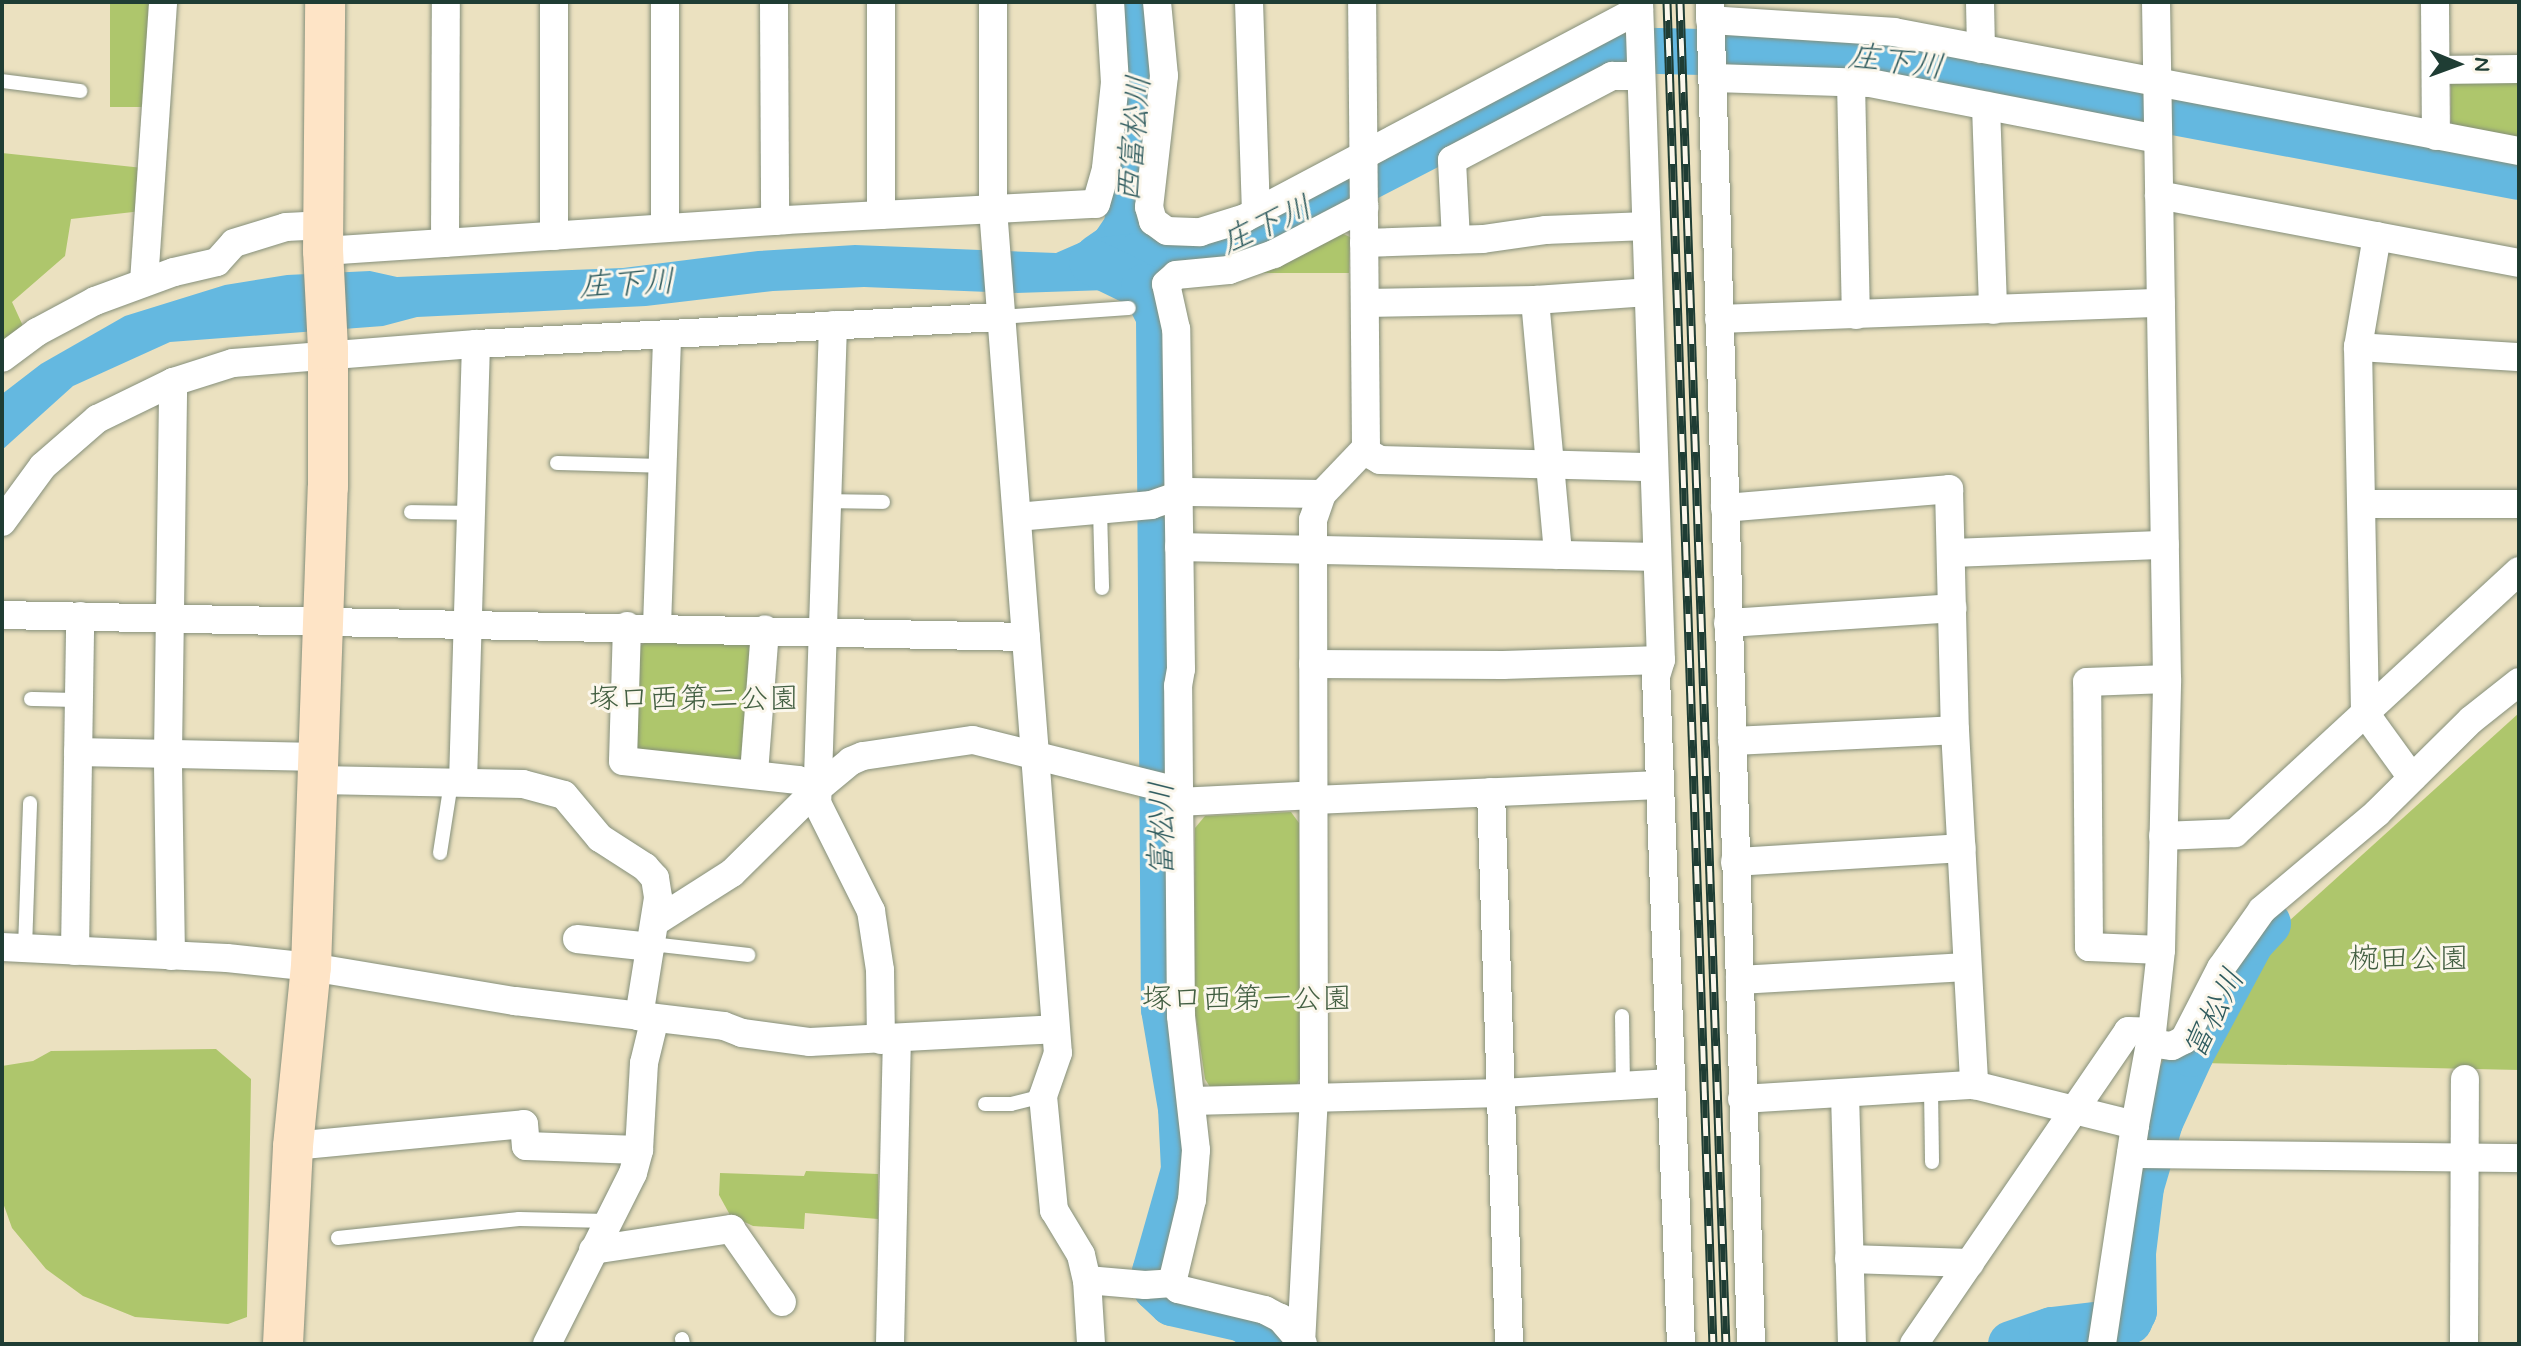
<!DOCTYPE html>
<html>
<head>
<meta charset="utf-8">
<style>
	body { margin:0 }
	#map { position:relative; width:2521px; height:1346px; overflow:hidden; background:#ebe1c0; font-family:Mynerve,"Klee One",sans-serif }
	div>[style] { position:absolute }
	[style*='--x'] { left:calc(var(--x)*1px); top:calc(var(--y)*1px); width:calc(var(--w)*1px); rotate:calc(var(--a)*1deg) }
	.green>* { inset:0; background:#aec66c; transform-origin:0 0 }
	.water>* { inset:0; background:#64b8e0 }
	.river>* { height:46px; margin:-23px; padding:0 23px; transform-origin:23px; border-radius:23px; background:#64b8e0 }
	.roads { filter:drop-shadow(0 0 2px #858f7a) drop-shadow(0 0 2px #858f7a) }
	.lane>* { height:14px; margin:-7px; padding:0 7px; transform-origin:7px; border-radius:7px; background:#fff }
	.street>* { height:28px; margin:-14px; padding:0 14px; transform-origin:14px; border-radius:14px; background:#fff }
	.secondary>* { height:40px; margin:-20px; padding:0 20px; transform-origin:20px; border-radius:20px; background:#fee4c6 }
	.rail>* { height:9px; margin-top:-4.5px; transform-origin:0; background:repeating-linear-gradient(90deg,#fbf7ec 0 18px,#1f3d34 0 36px); box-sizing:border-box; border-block:2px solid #1f3d34 }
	span { translate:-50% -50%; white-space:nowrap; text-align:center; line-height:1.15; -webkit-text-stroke:6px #fbf7ec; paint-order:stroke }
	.park-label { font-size:30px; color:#435f42 }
	.water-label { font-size:32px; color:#305c5f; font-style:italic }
	.frame { position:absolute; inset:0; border:4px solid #1f3d34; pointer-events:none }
	.north { position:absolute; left:2417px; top:24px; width:80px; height:80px; -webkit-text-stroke:6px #fbf7ec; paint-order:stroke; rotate:91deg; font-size:22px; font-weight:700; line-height:32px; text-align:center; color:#1f3d34 }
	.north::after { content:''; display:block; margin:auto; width:28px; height:36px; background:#1f3d34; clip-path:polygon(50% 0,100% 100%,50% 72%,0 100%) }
</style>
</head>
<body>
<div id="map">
	<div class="green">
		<i style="left:110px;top:2px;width:43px;height:105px"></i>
		<i style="clip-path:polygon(2519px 76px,2519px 141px,2457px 131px,2451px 122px,2451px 83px)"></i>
		<i style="clip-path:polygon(2px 153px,143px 168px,142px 211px,71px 219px,65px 256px,12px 302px,23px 326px,2px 343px)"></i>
		<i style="clip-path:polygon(1339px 232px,1350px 237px,1349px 273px,1261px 273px)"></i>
		<i style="clip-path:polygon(647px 641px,748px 643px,756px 650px,747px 756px,739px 764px,639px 751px,635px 743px,639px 647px)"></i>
		<i style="clip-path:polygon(2519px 713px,2519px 1070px,2202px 1063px,2277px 932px)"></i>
		<i style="clip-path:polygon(1291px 812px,1299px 823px,1303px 1073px,1296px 1086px,1210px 1087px,1205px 1079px,1194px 1004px,1195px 828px,1205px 816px)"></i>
		<i style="clip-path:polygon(216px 1049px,251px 1079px,247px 1317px,228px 1324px,135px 1317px,83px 1296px,46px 1269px,12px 1228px,2px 1200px,2px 1066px,33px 1061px,51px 1051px)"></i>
		<i style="clip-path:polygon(806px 1171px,878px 1174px,878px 1219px,805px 1213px,804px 1229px,753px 1226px,730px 1215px,719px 1195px,720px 1173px,804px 1176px)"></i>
	</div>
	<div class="water">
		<i style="clip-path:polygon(1113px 207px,1138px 207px,1137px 232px,1157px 245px,1159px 269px,1138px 299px,1107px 290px,1014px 293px,864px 287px,773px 291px,646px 306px,417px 317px,383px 326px,170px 342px,73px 386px,2px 450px,2px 394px,41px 364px,125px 316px,225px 285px,287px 275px,370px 271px,397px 277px,623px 268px,758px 251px,855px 245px,1056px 253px,1095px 236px)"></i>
	</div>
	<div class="river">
		<i style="--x:1098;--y:257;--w:18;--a:-34"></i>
		<i style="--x:1113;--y:247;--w:25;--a:-56"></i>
		<i style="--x:1127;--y:226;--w:166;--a:-84.5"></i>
		<i style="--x:1143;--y:61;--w:60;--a:-97.7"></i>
		<i style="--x:1096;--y:261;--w:42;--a:-6.8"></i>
		<i style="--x:1138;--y:256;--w:51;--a:0"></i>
		<i style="--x:1189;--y:256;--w:47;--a:-12.3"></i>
		<i style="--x:1235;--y:246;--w:427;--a:-27.3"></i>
		<i style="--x:1614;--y:50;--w:262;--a:1.3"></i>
		<i style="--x:1876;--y:56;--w:654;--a:10.66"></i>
		<i style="--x:1092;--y:262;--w:58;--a:25.7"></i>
		<i style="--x:1144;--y:287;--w:34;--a:63"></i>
		<i style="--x:1159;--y:317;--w:692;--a:89.59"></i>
		<i style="--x:1164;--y:1009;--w:100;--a:80.3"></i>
		<i style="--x:1181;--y:1108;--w:62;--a:87.2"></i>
		<i style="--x:1184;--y:1170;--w:106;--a:105.9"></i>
		<i style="--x:1155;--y:1272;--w:16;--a:86"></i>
		<i style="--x:1156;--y:1288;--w:22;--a:43"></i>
		<i style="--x:1172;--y:1303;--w:73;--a:12.7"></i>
		<i style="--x:1243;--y:1319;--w:44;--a:34.8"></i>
		<i style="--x:2011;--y:1344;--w:43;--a:-18.9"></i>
		<i style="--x:2052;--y:1330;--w:78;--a:-6.7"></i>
		<i style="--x:2129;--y:1321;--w:11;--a:-63"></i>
		<i style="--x:2134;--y:1311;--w:58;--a:-91"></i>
		<i style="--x:2133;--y:1253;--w:66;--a:-83.1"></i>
		<i style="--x:2141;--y:1187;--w:68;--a:-73.7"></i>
		<i style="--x:2160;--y:1122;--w:75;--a:-65.5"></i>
		<i style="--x:2191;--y:1054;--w:127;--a:-61.8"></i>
		<i style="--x:2251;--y:942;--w:25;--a:-47"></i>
	</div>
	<div class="roads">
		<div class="lane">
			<i style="--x:2;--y:81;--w:79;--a:7.3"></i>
			<i style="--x:1000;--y:317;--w:129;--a:-4"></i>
			<i style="--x:557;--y:463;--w:105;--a:1.6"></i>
			<i style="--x:828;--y:501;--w:55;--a:1"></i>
			<i style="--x:1100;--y:509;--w:79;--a:88.5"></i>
			<i style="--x:411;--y:512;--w:61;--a:0.9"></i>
			<i style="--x:31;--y:699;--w:48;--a:1.2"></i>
			<i style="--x:440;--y:853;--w:71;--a:-81.1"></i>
			<i style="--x:652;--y:944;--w:97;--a:6.5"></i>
			<i style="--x:25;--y:948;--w:145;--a:-88"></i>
			<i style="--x:1622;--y:1016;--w:69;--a:89.2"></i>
			<i style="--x:1931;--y:1088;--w:74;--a:89.2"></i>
			<i style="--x:985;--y:1104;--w:26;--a:0"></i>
			<i style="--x:1011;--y:1104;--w:33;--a:-14"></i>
			<i style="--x:338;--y:1238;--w:182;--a:-6"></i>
			<i style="--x:519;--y:1219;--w:89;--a:1.3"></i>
			<i style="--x:682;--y:1339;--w:5;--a:79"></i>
		</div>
		<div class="street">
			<i style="--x:554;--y:2;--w:234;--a:90"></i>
			<i style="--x:665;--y:2;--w:226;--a:90"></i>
			<i style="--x:774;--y:2;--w:219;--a:89.7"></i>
			<i style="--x:993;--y:2;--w:207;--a:90"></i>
			<i style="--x:993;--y:209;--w:846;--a:85.6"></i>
			<i style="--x:1058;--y:1053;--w:46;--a:109.2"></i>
			<i style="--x:1043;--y:1096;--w:115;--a:84.5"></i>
			<i style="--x:1054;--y:1210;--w:52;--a:59"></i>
			<i style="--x:1081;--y:1255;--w:26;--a:77"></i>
			<i style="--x:1087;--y:1280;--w:64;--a:86.4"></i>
			<i style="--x:1157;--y:2;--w:74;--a:84.6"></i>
			<i style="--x:1164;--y:76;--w:132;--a:96.5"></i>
			<i style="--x:1149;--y:207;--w:15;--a:74"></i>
			<i style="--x:1153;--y:221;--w:17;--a:36"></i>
			<i style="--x:1167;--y:231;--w:33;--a:2"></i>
			<i style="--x:1200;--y:232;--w:47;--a:-17.3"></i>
			<i style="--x:1245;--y:218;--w:446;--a:-27.9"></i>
			<i style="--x:1249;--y:2;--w:210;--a:88.1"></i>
			<i style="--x:1639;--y:2;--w:658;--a:88.09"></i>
			<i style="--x:1661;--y:660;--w:17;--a:107"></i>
			<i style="--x:1656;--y:676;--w:668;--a:87.86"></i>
			<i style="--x:1710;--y:2;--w:1343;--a:88.25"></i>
			<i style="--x:1980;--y:2;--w:47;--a:88.8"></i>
			<i style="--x:2435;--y:2;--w:134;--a:89.6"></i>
			<i style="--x:1710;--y:20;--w:184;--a:3.7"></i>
			<i style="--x:1894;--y:32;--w:636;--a:10.78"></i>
			<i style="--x:2436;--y:70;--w:83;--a:-0.7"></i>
			<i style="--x:1714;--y:78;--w:156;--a:1.8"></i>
			<i style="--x:1870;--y:83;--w:293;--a:11"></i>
			<i style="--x:1851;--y:82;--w:233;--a:88.8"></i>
			<i style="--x:1986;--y:106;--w:204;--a:88"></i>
			<i style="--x:2159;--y:195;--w:366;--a:10.7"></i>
			<i style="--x:881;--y:215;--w:213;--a:-90"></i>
			<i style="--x:2377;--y:236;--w:113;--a:99.7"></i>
			<i style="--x:2358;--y:347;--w:366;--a:88.9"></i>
			<i style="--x:2365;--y:713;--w:80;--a:54.1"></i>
			<i style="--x:1456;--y:240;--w:80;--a:-92.9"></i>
			<i style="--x:1452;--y:160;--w:181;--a:-27.7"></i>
			<i style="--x:1612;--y:76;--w:29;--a:0"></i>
			<i style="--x:445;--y:243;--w:241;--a:-89.8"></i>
			<i style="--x:1364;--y:243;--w:119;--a:-1.9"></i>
			<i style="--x:1483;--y:239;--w:64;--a:-8.1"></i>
			<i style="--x:1546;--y:230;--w:100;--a:-2.3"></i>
			<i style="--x:323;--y:251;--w:464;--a:-3.8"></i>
			<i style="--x:786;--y:220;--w:310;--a:-3"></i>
			<i style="--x:1096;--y:204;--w:37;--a:-74"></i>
			<i style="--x:1106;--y:168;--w:85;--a:-84"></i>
			<i style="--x:1115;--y:83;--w:81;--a:-93.5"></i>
			<i style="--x:144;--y:282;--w:281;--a:-86.1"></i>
			<i style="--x:1535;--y:300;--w:256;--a:84.8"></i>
			<i style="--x:1365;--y:303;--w:170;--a:-1"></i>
			<i style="--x:1535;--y:300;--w:113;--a:-4"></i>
			<i style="--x:1719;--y:319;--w:442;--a:-2.1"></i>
			<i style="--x:833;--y:325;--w:478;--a:91.9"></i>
			<i style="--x:817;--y:803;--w:121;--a:63.4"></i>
			<i style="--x:871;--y:911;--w:60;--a:81.3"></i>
			<i style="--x:880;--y:970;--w:70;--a:89.2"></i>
			<i style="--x:2358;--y:347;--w:161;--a:3.6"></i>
			<i style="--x:2;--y:358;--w:44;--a:-36.6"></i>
			<i style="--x:37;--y:332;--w:66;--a:-28.1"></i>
			<i style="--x:95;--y:301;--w:84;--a:-20.2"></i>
			<i style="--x:174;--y:272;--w:44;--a:-13.1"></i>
			<i style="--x:217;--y:262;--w:25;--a:-48"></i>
			<i style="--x:234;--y:243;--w:54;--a:-17.1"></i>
			<i style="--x:286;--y:227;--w:39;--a:-3"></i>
			<i style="--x:1364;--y:451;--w:18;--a:29"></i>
			<i style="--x:1380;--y:460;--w:274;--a:1.5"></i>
			<i style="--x:2362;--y:504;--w:157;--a:0"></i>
			<i style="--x:1725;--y:508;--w:225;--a:-4.8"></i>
			<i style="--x:1949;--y:489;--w:241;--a:88.6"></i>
			<i style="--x:1955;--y:730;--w:356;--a:86.9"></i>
			<i style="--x:1017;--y:517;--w:135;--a:-5.1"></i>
			<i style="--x:1151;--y:505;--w:40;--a:-18.9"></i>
			<i style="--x:1189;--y:492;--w:133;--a:0.9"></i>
			<i style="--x:2;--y:522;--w:69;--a:-53.8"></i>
			<i style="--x:43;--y:466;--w:72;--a:-41"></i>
			<i style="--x:97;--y:419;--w:85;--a:-26"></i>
			<i style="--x:173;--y:382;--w:63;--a:-17.6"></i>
			<i style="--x:233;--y:363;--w:244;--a:-4.5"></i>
			<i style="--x:476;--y:344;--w:525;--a:-2.95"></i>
			<i style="--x:1179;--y:547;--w:478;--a:1.2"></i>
			<i style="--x:1953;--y:553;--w:212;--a:-2.2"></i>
			<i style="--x:2;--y:615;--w:1024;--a:1.23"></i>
			<i style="--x:1728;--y:623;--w:225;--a:-3.8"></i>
			<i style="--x:627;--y:626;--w:135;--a:91.7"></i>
			<i style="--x:623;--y:761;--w:176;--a:6.2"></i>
			<i style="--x:798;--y:780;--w:21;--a:29"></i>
			<i style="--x:657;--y:626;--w:292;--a:-88"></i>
			<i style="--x:1313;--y:664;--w:190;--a:0.3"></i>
			<i style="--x:1503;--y:665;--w:158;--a:-1.8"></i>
			<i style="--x:1732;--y:741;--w:223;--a:-2.8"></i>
			<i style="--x:78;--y:752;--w:240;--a:1.2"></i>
			<i style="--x:754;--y:773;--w:144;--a:-85.6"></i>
			<i style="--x:318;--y:780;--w:205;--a:1.1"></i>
			<i style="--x:523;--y:784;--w:42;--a:15"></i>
			<i style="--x:564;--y:795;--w:56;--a:50.1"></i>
			<i style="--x:600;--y:838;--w:54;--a:32.8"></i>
			<i style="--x:645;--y:867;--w:15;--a:48"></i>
			<i style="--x:655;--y:878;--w:20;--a:81"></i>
			<i style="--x:658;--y:898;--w:120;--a:99.1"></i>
			<i style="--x:463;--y:782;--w:438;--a:-88.3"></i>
			<i style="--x:1491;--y:792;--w:552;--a:88.13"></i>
			<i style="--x:1314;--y:800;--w:346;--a:-2.5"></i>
			<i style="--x:1178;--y:802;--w:136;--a:-2.9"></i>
			<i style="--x:2163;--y:836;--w:72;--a:-2.4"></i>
			<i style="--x:2235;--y:833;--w:386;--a:-42.7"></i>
			<i style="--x:1735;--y:862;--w:227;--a:-3.5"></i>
			<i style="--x:655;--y:922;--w:91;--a:-32.5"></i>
			<i style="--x:732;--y:873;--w:118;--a:-44.7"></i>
			<i style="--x:816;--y:790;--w:45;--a:-39.6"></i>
			<i style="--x:851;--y:761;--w:13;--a:-23"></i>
			<i style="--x:863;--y:756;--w:111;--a:-8.3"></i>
			<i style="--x:973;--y:740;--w:211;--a:14"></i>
			<i style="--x:577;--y:939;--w:74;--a:6.2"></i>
			<i style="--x:2;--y:947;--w:225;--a:2.8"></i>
			<i style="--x:227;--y:958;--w:84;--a:6.1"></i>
			<i style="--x:311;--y:967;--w:207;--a:9.5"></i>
			<i style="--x:515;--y:1001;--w:210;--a:6.8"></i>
			<i style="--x:724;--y:1026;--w:19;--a:21"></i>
			<i style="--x:742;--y:1033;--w:69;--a:7.5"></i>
			<i style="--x:810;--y:1042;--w:245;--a:-3"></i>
			<i style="--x:2161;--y:950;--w:72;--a:-177.6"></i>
			<i style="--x:2089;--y:947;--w:265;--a:-90.4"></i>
			<i style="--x:2087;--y:682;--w:80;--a:-2.1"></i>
			<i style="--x:75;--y:951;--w:335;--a:-89.1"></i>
			<i style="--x:171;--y:956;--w:202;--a:-90.9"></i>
			<i style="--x:168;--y:754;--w:372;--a:-89.2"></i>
			<i style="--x:1740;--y:980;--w:226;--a:-3.3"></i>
			<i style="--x:2150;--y:1043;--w:22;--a:8"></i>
			<i style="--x:2172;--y:1046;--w:13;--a:-27"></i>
			<i style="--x:2184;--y:1040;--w:81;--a:-62.8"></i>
			<i style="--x:2221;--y:968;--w:71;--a:-54.7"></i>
			<i style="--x:2262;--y:910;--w:150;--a:-40.1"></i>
			<i style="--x:2377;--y:813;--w:132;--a:-44.7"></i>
			<i style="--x:2471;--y:720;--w:61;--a:-38.4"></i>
			<i style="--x:1845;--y:1094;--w:250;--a:88.4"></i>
			<i style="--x:1742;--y:1099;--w:232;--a:-3.5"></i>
			<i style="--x:1974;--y:1085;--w:166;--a:14"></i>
			<i style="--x:1192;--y:1101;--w:310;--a:-1.5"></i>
			<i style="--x:1502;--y:1093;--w:169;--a:-3.4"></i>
			<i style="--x:293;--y:1146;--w:232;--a:-5.4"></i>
			<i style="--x:524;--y:1124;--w:22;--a:85"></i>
			<i style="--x:526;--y:1146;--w:113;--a:2"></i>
			<i style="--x:2131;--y:1154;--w:388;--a:0.6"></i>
			<i style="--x:593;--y:1250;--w:140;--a:-8.7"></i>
			<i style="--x:731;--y:1229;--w:89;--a:55.1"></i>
			<i style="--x:1849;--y:1259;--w:121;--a:1.9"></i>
			<i style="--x:1087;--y:1280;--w:58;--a:4.9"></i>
			<i style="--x:1145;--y:1285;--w:27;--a:-4"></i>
			<i style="--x:547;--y:1344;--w:191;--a:-63.3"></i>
			<i style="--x:633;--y:1173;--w:24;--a:-75"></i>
			<i style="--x:639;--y:1150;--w:87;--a:-86.7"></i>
			<i style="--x:644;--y:1063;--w:46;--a:-76.3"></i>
			<i style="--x:890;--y:1344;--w:305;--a:-88.7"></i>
			<i style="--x:1301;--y:1344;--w:248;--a:-87"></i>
			<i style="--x:1314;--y:1096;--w:576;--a:-90.1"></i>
			<i style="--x:1313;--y:520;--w:28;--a:-71"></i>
			<i style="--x:1322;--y:494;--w:64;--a:-46.3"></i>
			<i style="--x:1366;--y:448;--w:446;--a:-90.5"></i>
			<i style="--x:1303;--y:1344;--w:35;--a:-131"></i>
			<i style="--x:1280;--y:1318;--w:17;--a:-152"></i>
			<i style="--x:1265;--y:1310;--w:89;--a:-166.4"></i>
			<i style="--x:1178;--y:1289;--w:8;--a:-135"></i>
			<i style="--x:1172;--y:1283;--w:85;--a:-76.5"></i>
			<i style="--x:1192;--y:1200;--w:50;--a:-85.4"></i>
			<i style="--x:1196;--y:1150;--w:135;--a:-96.4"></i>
			<i style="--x:1181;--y:1016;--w:330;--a:-90.5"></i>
			<i style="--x:1178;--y:686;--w:17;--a:-80"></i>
			<i style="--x:1181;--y:669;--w:340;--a:-90.8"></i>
			<i style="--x:1176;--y:329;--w:46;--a:-102.5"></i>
			<i style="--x:1166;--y:284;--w:13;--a:-42"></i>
			<i style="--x:1176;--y:275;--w:53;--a:-5.4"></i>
			<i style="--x:1229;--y:270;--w:48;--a:-19.6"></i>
			<i style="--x:1274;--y:254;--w:102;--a:-27.6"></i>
			<i style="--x:1914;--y:1344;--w:379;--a:-55.6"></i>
			<i style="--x:2128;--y:1031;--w:24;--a:2"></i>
			<i style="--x:2102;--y:1344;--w:221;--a:-81.4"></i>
			<i style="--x:2135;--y:1125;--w:95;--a:-79.6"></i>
			<i style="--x:2152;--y:1032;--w:82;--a:-83.7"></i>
			<i style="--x:2161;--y:950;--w:271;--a:-88.7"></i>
			<i style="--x:2167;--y:679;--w:677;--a:-90.93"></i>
			<i style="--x:2464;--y:1344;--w:265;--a:-89.8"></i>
		</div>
		<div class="secondary">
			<i style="--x:283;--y:1344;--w:198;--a:-87.1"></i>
			<i style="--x:293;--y:1146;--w:180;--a:-84.3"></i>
			<i style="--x:311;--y:967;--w:480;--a:-88"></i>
			<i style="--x:328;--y:487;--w:138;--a:-90"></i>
			<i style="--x:328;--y:349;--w:98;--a:-92.9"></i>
			<i style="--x:323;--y:251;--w:249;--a:-89.5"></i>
		</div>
	</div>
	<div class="rail">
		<i style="--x:1667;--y:2;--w:1343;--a:88.04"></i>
		<i style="--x:1680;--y:2;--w:1343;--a:88.04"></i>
	</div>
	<div class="park-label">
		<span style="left:694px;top:700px">塚口西第二公園</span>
		<span style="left:2409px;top:960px">椀田公園</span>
		<span style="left:1247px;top:1000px">塚口西第一公園</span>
	</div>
	<div class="water-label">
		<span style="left:1896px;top:63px;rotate:7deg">庄下川</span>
		<span style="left:1135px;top:139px;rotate:-85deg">西富松川</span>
		<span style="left:1267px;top:226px;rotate:-24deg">庄下川</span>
		<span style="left:627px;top:285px;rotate:-3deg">庄下川</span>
		<span style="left:1163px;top:829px;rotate:-90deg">富松川</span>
		<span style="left:2215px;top:1014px;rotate:-63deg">富松川</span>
	</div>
	<div class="frame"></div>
	<div class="north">N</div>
</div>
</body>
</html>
